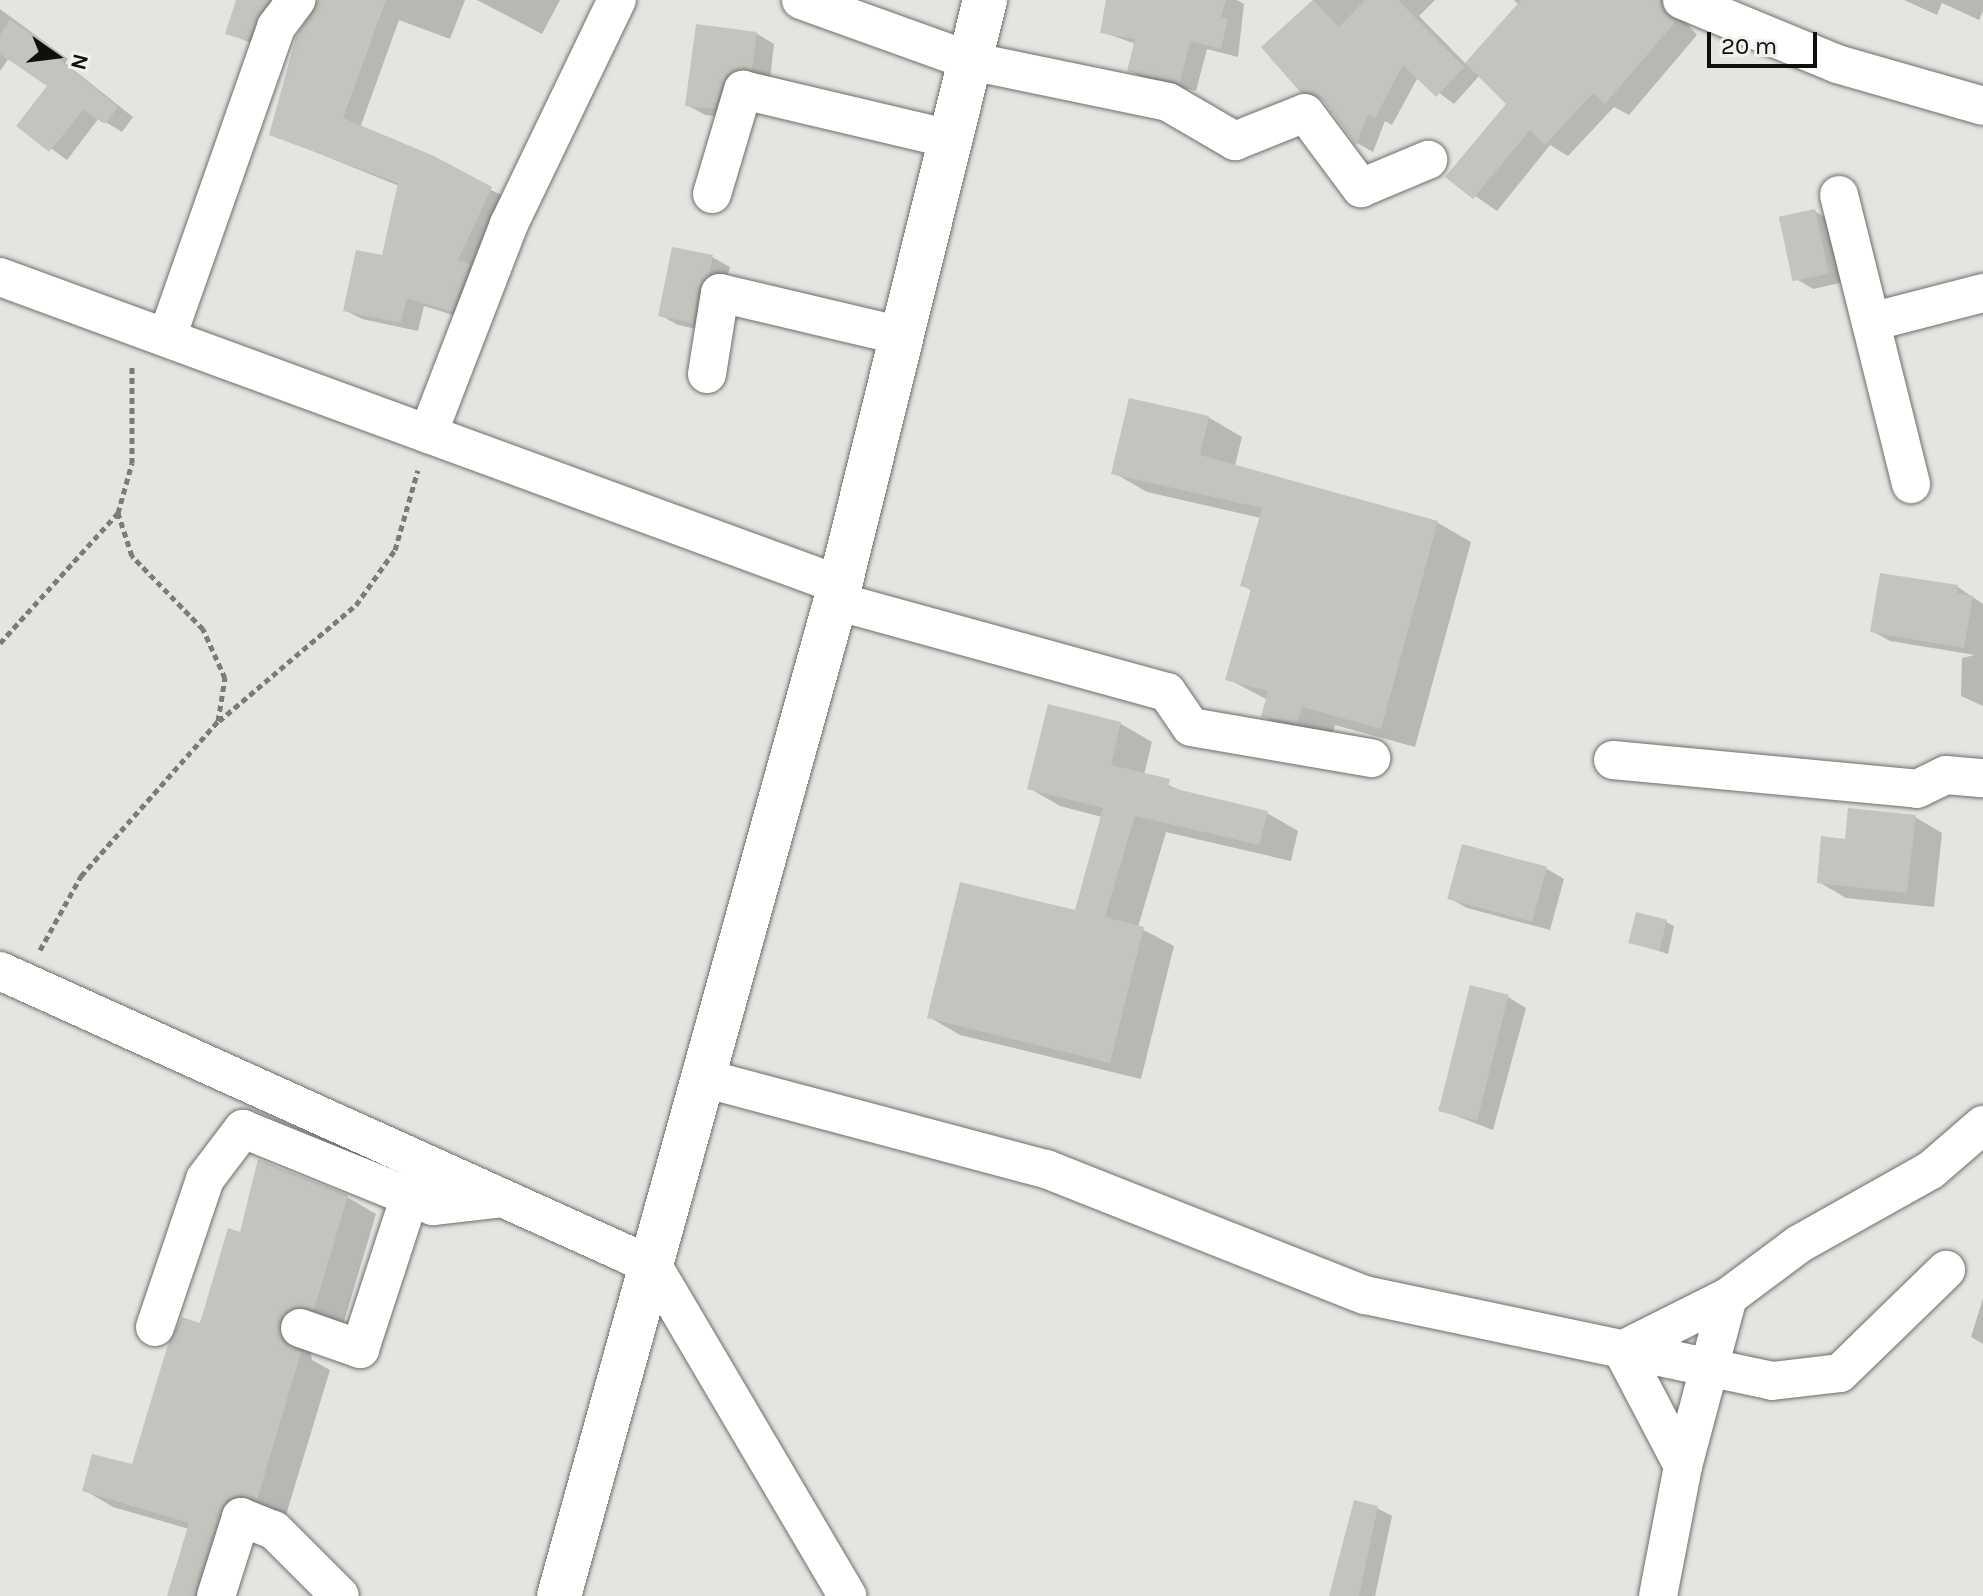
<!DOCTYPE html>
<html>
<head>
<meta charset="utf-8">
<style>
	body { margin:0 }
	#map { position:relative; width:1983px; height:1596px; overflow:hidden; background:#e3e6e0; font-family:Karla,sans-serif }
	div>[style] { position:absolute }
	[style*='--x'] { left:calc(var(--x)*1px); top:calc(var(--y)*1px); width:calc(var(--w)*1px); rotate:calc(var(--a)*1deg) }
	.shadow>* { inset:0; background:#0003 }
	.building>* { inset:0; background:#c2c4be; transform-origin:0 0 }
	.path>* { height:5px; margin-top:-2.5px; transform-origin:0; background:repeating-linear-gradient(90deg,#7a7c78 0 6px,transparent 0 10px) }
	.roads { filter:drop-shadow(0 0 2px #6d6f6a) drop-shadow(0 0 2px #6d6f6a) }
	.minor>* { height:38px; margin:-19px; padding:0 19px; transform-origin:19px; border-radius:19px; background:#fff }
	.major>* { height:44px; margin:-22px; padding:0 22px; transform-origin:22px; border-radius:22px; background:#fff }
	span { translate:-50% -50%; white-space:nowrap; text-align:center; line-height:1.15; -webkit-text-stroke:7px #f0f3ed; paint-order:stroke }
	.north { position:absolute; left:16px; top:16px; width:80px; height:80px; -webkit-text-stroke:6px #f0f3ed; paint-order:stroke; rotate:104deg; font-size:22px; font-weight:700; line-height:32px; text-align:center; color:#0f100e }
	.north::after { content:''; display:block; margin:auto; width:28px; height:36px; background:#0f100e; clip-path:polygon(50% 0,100% 100%,50% 72%,0 100%) }
	.scale { position:absolute; left:1707px; top:32px; width:110px; height:36px; box-sizing:border-box; border:4px solid #0f100e; border-top:0; padding-left:10px; font-size:24px; line-height:28px; white-space:nowrap; color:#0f100e; -webkit-text-stroke:6px #f0f3ed; paint-order:stroke }
</style>
</head>
<body>
<div id="map">
	<div class="shadow">
		<i style="clip-path:polygon(238px 0,296px 0,266px 49px,227px 33px)"></i>
		<i style="clip-path:polygon(319px 0,465px 0,450px 39px,399px 20px,360px 128px,508px 198px,469px 320px,424px 306px,418px 331px,362px 319px,345px 310px,384px 258px,399px 186px,271px 134px)"></i>
		<i style="clip-path:polygon(477px 0,560px 0,542px 34px)"></i>
		<i style="clip-path:polygon(1109px 0,1237px 0,1244px 4px,1238px 57px,1207px 49px,1196px 91px,1146px 80px,1129px 70px,1136px 44px,1102px 32px)"></i>
		<i style="clip-path:polygon(1313px 0,1435px 0,1419px 16px,1466px 64px,1519px 5px,1514px 0,1689px 0,1682px 18px,1697px 35px,1629px 115px,1614px 107px,1568px 156px,1550px 145px,1497px 211px,1448px 177px,1508px 103px,1480px 75px,1454px 104px,1418px 77px,1392px 125px,1385px 121px,1373px 152px,1357px 143px,1328px 103px,1302px 90px,1263px 47px)"></i>
		<i style="clip-path:polygon(1904px 0,1983px 0,1983px 11px,1979px 20px,1942px 3px,1937px 15px)"></i>
		<i style="clip-path:polygon(0 9px,68px 59px,65px 63px,133px 117px,122px 132px,99px 118px,67px 160px,19px 125px,50px 85px,9px 58px,0 71px)"></i>
		<i style="clip-path:polygon(756px 33px,774px 44px,770px 79px,732px 118px,705px 115px,687px 105px)"></i>
		<i style="clip-path:polygon(1814px 211px,1830px 220px,1844px 282px,1813px 289px,1798px 280px)"></i>
		<i style="clip-path:polygon(712px 257px,730px 267px,711px 332px,678px 325px,660px 315px)"></i>
		<i style="clip-path:polygon(1208px 417px,1242px 437px,1235px 466px,1438px 523px,1471px 542px,1415px 747px,1335px 725px,1331px 741px,1297px 735px,1263px 716px,1268px 700px,1228px 679px,1252px 591px,1242px 585px,1261px 518px,1147px 492px,1114px 473px)"></i>
		<i style="clip-path:polygon(1881px 575px,1958px 587px,1983px 604px,1983px 706px,1961px 696px,1962px 658px,1975px 655px,1890px 641px,1872px 631px)"></i>
		<i style="clip-path:polygon(1050px 706px,1121px 724px,1152px 742px,1144px 775px,1194px 796px,1267px 813px,1298px 831px,1291px 861px,1166px 832px,1138px 927px,1174px 946px,1141px 1079px,960px 1035px,929px 1017px,1076px 912px,1102px 817px,1060px 806px,1029px 788px)"></i>
		<i style="clip-path:polygon(1915px 817px,1942px 833px,1934px 907px,1846px 898px,1819px 882px,1846px 841px)"></i>
		<i style="clip-path:polygon(1463px 846px,1547px 869px,1564px 879px,1550px 930px,1467px 908px,1449px 898px)"></i>
		<i style="clip-path:polygon(1666px 922px,1674px 926px,1668px 954px,1631px 942px)"></i>
		<i style="clip-path:polygon(1508px 997px,1526px 1008px,1493px 1130px,1438px 1109px)"></i>
		<i style="clip-path:polygon(347px 1197px,376px 1214px,343px 1325px,308px 1338px,312px 1360px,330px 1370px,286px 1515px,267px 1511px,249px 1526px,230px 1596px,169px 1596px,189px 1529px,113px 1507px,84px 1490px,133px 1467px,241px 1234px)"></i>
		<i style="clip-path:polygon(1983px 1298px,1983px 1344px,1971px 1337px)"></i>
		<i style="clip-path:polygon(1377px 1508px,1392px 1516px,1375px 1596px,1331px 1596px)"></i>
	</div>
	<div class="building">
		<i style="clip-path:polygon(236px 0,269px 0,248px 41px,225px 34px)"></i>
		<i style="clip-path:polygon(318px 0,386px 0,343px 118px,434px 156px,492px 187px,458px 260px,470px 264px,452px 312px,407px 298px,401px 323px,343px 311px,356px 250px,382px 255px,398px 183px,269px 135px,296px 37px)"></i>
		<i style="clip-path:polygon(1106px 0,1226px 0,1221px 17px,1228px 19px,1221px 49px,1190px 41px,1180px 83px,1127px 71px,1135px 39px,1100px 33px)"></i>
		<i style="clip-path:polygon(1313px 0,1339px 27px,1365px 0,1398px 0,1464px 67px,1436px 97px,1403px 65px,1375px 118px,1368px 114px,1356px 145px,1322px 99px,1300px 92px,1261px 47px)"></i>
		<i style="clip-path:polygon(1521px 0,1660px 0,1664px 13px,1676px 21px,1605px 104px,1593px 93px,1545px 145px,1530px 130px,1473px 199px,1445px 177px,1506px 104px,1465px 63px)"></i>
		<i style="clip-path:polygon(10px 20px,53px 48px,50px 52px,118px 107px,105px 124px,83px 110px,49px 152px,16px 126px,47px 86px,0 54px,0 35px)"></i>
		<i style="clip-path:polygon(696px 24px,757px 32px,752px 70px,727px 75px,714px 109px,685px 106px)"></i>
		<i style="left:1815px;top:209px;width:66px;height:37px;rotate:78deg"></i>
		<i style="clip-path:polygon(672px 247px,713px 255px,709px 275px,698px 290px,693px 323px,658px 316px)"></i>
		<i style="clip-path:polygon(1129px 398px,1209px 416px,1200px 455px,1438px 521px,1381px 729px,1302px 707px,1297px 723px,1261px 717px,1268px 691px,1225px 680px,1251px 589px,1240px 586px,1262px 508px,1111px 474px)"></i>
		<i style="clip-path:polygon(1880px 573px,1958px 585px,1957px 593px,1973px 596px,1964px 648px,1870px 632px)"></i>
		<i style="clip-path:polygon(1048px 704px,1121px 722px,1111px 765px,1170px 779px,1168px 787px,1268px 811px,1259px 845px,1135px 816px,1105px 917px,1144px 927px,1110px 1063px,927px 1018px,960px 882px,1075px 910px,1103px 808px,1027px 789px)"></i>
		<i style="clip-path:polygon(1848px 808px,1916px 815px,1907px 893px,1817px 883px,1821px 836px,1845px 839px)"></i>
		<i style="left:1462px;top:844px;width:88px;height:57px;rotate:15deg"></i>
		<i style="left:1636px;top:912px;width:32px;height:32px;rotate:14deg"></i>
		<i style="left:1470px;top:985px;width:40px;height:130px;rotate:14deg"></i>
		<i style="clip-path:polygon(258px 1159px,348px 1195px,314px 1310px,295px 1307px,279px 1322px,283px 1342px,301px 1352px,257px 1500px,238px 1495px,226px 1501px,195px 1596px,167px 1596px,189px 1523px,82px 1491px,92px 1454px,132px 1464px,168px 1344px,182px 1317px,200px 1323px,228px 1228px,240px 1232px)"></i>
		<i style="clip-path:polygon(1354px 1500px,1378px 1506px,1359px 1596px,1329px 1596px)"></i>
	</div>
	<div class="path">
		<i style="--x:0;--y:643;--w:176;--a:-47.8"></i>
		<i style="--x:219;--y:721;--w:180;--a:-40.3"></i>
		<i style="--x:356;--y:605;--w:67;--a:-54.7"></i>
		<i style="--x:395;--y:550;--w:83;--a:-74"></i>
		<i style="--x:40;--y:950;--w:85;--a:-61"></i>
		<i style="--x:81;--y:876;--w:207;--a:-48.5"></i>
		<i style="--x:218;--y:721;--w:44;--a:-80.8"></i>
		<i style="--x:225;--y:678;--w:54;--a:-114.2"></i>
		<i style="--x:203;--y:629;--w:102;--a:-134.2"></i>
		<i style="--x:132;--y:556;--w:45;--a:-108"></i>
		<i style="--x:118;--y:513;--w:52;--a:-74.4"></i>
		<i style="--x:132;--y:463;--w:98;--a:-90"></i>
	</div>
	<div class="roads">
		<div class="minor">
			<i style="--x:801;--y:0;--w:180;--a:19.8"></i>
			<i style="--x:970;--y:61;--w:202;--a:11.7"></i>
			<i style="--x:1168;--y:102;--w:78;--a:30.2"></i>
			<i style="--x:1235;--y:141;--w:75;--a:-21.8"></i>
			<i style="--x:1305;--y:113;--w:94;--a:53.3"></i>
			<i style="--x:1361;--y:188;--w:73;--a:-22.7"></i>
			<i style="--x:1682;--y:0;--w:168;--a:22.4"></i>
			<i style="--x:1837;--y:64;--w:152;--a:16"></i>
			<i style="--x:712;--y:194;--w:109;--a:-73.4"></i>
			<i style="--x:743;--y:90;--w:213;--a:13.3"></i>
			<i style="--x:1839;--y:195;--w:298;--a:76"></i>
			<i style="--x:0;--y:277;--w:895;--a:20.14"></i>
			<i style="--x:1871;--y:322;--w:116;--a:-14.5"></i>
			<i style="--x:167;--y:337;--w:329;--a:-70.6"></i>
			<i style="--x:276;--y:27;--w:34;--a:-53"></i>
			<i style="--x:707;--y:374;--w:82;--a:-80.9"></i>
			<i style="--x:720;--y:293;--w:187;--a:13.3"></i>
			<i style="--x:428;--y:434;--w:225;--a:-68.9"></i>
			<i style="--x:509;--y:224;--w:249;--a:-64.3"></i>
			<i style="--x:836;--y:601;--w:343;--a:15.4"></i>
			<i style="--x:1167;--y:692;--w:42;--a:55.6"></i>
			<i style="--x:1191;--y:727;--w:183;--a:9.8"></i>
			<i style="--x:1613;--y:760;--w:305;--a:5.4"></i>
			<i style="--x:1917;--y:789;--w:32;--a:-26"></i>
			<i style="--x:1946;--y:775;--w:37;--a:5"></i>
			<i style="--x:0;--y:971;--w:717;--a:24.31"></i>
			<i style="--x:653;--y:1266;--w:383;--a:59.5"></i>
			<i style="--x:707;--y:1079;--w:351;--a:14.9"></i>
			<i style="--x:1046;--y:1169;--w:343;--a:21.6"></i>
			<i style="--x:1365;--y:1295;--w:416;--a:11.9"></i>
			<i style="--x:1772;--y:1381;--w:68;--a:-6.7"></i>
			<i style="--x:1840;--y:1373;--w:148;--a:-44.2"></i>
			<i style="--x:155;--y:1327;--w:156;--a:-71.3"></i>
			<i style="--x:205;--y:1179;--w:63;--a:-52.8"></i>
			<i style="--x:243;--y:1129;--w:205;--a:22.1"></i>
			<i style="--x:433;--y:1206;--w:70;--a:-6.5"></i>
			<i style="--x:300;--y:1328;--w:64;--a:19.3"></i>
			<i style="--x:360;--y:1349;--w:161;--a:-71.9"></i>
			<i style="--x:1683;--y:1466;--w:131;--a:-117.7"></i>
			<i style="--x:1622;--y:1350;--w:119;--a:-26.6"></i>
			<i style="--x:216;--y:1596;--w:83;--a:-72.4"></i>
			<i style="--x:241;--y:1517;--w:35;--a:22"></i>
			<i style="--x:274;--y:1530;--w:93;--a:45"></i>
			<i style="--x:1658;--y:1596;--w:132;--a:-79.1"></i>
			<i style="--x:1683;--y:1466;--w:175;--a:-75.1"></i>
			<i style="--x:1728;--y:1297;--w:89;--a:-36.7"></i>
			<i style="--x:1799;--y:1244;--w:151;--a:-29.3"></i>
			<i style="--x:1931;--y:1170;--w:69;--a:-40.9"></i>
		</div>
		<div class="major">
			<i style="--x:559;--y:1596;--w:1049;--a:-74.47"></i>
			<i style="--x:840;--y:585;--w:603;--a:-76.08"></i>
		</div>
	</div>
	<div class="north">N</div>
	<div class="scale">20 m</div>
</div>
</body>
</html>
